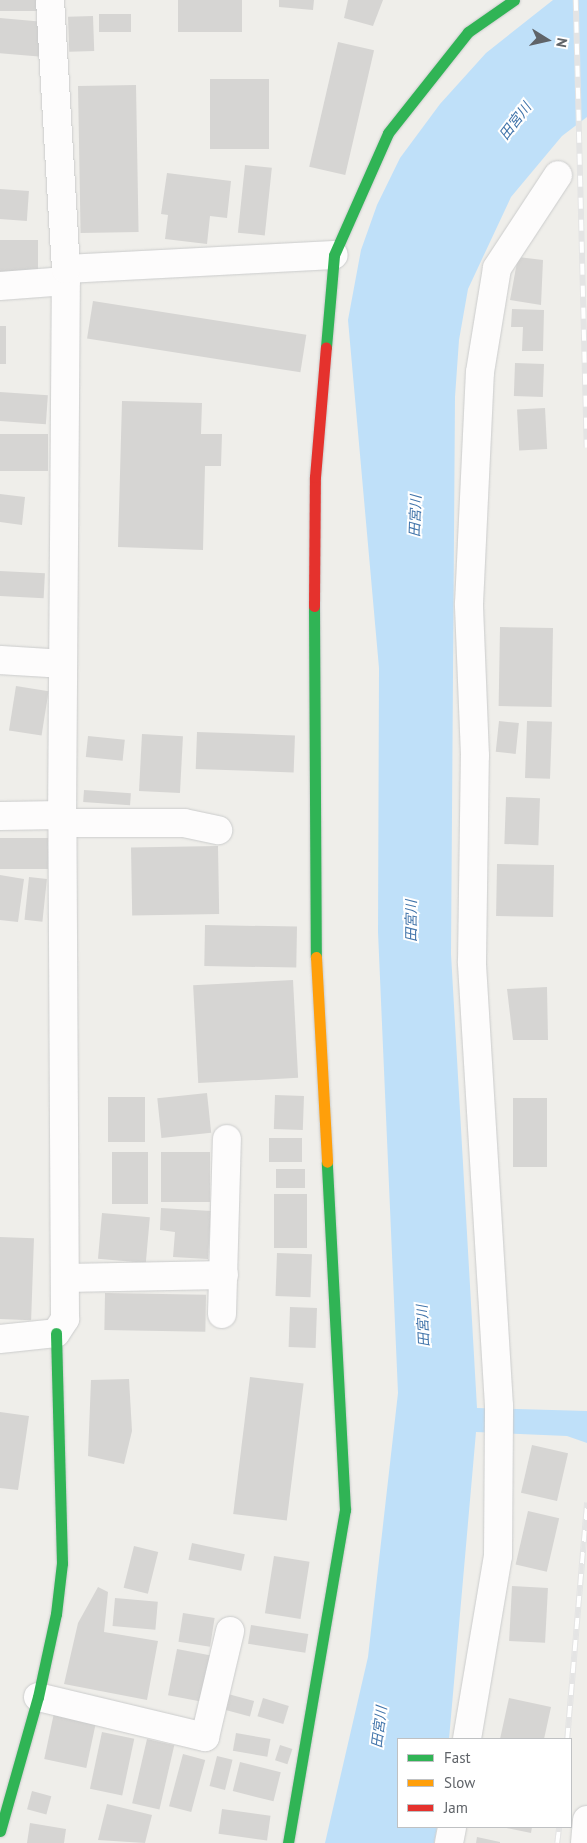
<!DOCTYPE html>
<html>
<head>
<meta charset="utf-8">
<style>
	body { margin:0 }
	#map { position:relative; width:587px; height:1843px; overflow:hidden; background:#efeeea; font-family:"PT Sans","Noto Sans JP",sans-serif }
	div>[style] { position:absolute }
	[style*='--x'] { left:calc(var(--x)*1px); top:calc(var(--y)*1px); width:calc(var(--w)*1px); rotate:calc(var(--a)*1deg) }
	.water>* { inset:0; background:#bfe0f9 }
	.building>* { inset:0; background:#d6d5d3; transform-origin:0 0 }
	.roads { filter:drop-shadow(0 0 1px #cbcccc) drop-shadow(0 0 1px #cbcccc) }
	.street>* { height:28px; margin:-14px; padding:0 14px; transform-origin:14px; border-radius:14px; background:#fdfcfc }
	.fast>* { height:11px; margin:-5.5px; padding:0 5.5px; transform-origin:5.5px; border-radius:5.5px; background:#30b455 }
	.slow>* { height:11px; margin:-5.5px; padding:0 5.5px; transform-origin:5.5px; border-radius:5.5px; background:#ff9f0a }
	.jam>* { height:11px; margin:-5.5px; padding:0 5.5px; transform-origin:5.5px; border-radius:5.5px; background:#e5322d }
	.rail>* { height:5.5px; margin-top:-2.75px; transform-origin:0; background:repeating-linear-gradient(90deg,#fff 0 11px,#e4e4e4 0 22px); box-sizing:border-box; border-block:1px solid #e4e4e4 }
	span { translate:-50% -50%; white-space:nowrap; text-align:center; line-height:1.15; -webkit-text-stroke:4px #fff; paint-order:stroke }
	.water-label { font-size:14px; color:#4174aa; font-style:italic }
	.legend { position:absolute; left:397px; top:1738px; width:175px; height:90px; box-sizing:border-box; background:#fff; border:1px solid #bfc1c3; margin:0; padding:6px 9px; list-style:none; font-size:15px; color:#5f6368 }
	.legend li { display:flex; align-items:center; gap:10px; height:25px }
	.legend b { width:25px; border:1px solid #bfc1c3 }
	.north { position:absolute; left:522px; top:15px; width:50px; height:50px; -webkit-text-stroke:4px #fff; paint-order:stroke; rotate:100deg; font-size:14px; font-weight:700; line-height:20px; text-align:center; color:#5f6368 }
	.north::after { content:''; display:block; margin:auto; width:18px; height:22px; background:#5f6368; clip-path:polygon(50% 0,100% 100%,50% 72%,0 100%) }
</style>
</head>
<body>
<div id="map">
	<div class="water">
		<i style="clip-path:polygon(553px 0,587px 0,587px 117px,562px 136px,511px 197px,468px 289px,459px 340px,455px 397px,451px 954px,477px 1408px,587px 1411px,587px 1443px,567px 1436px,476px 1432px,449px 1739px,398px 1739px,398px 1827px,437px 1827px,434px 1843px,325px 1843px,368px 1657px,398px 1393px,378px 932px,379px 668px,348px 320px,361px 250px,377px 205px,400px 158px,440px 104px,486px 53px)"></i>
	</div>
	<div class="building">
		<i style="left:0;top:0;width:39px;height:11px"></i>
		<i style="left:178px;top:0;width:64px;height:32px"></i>
		<i style="clip-path:polygon(279px 0,314px 0,313px 10px,279px 7px)"></i>
		<i style="clip-path:polygon(348px 0,383px 0,373px 26px,344px 18px)"></i>
		<i style="left:131px;top:14px;width:18px;height:32px;rotate:90deg"></i>
		<i style="left:93px;top:16px;width:35px;height:25px;rotate:88deg"></i>
		<i style="left:0;top:18px;width:42px;height:35px;rotate:5deg"></i>
		<i style="left:338px;top:42px;width:37px;height:128px;rotate:13deg"></i>
		<i style="left:210px;top:79px;width:59px;height:70px"></i>
		<i style="left:136px;top:85px;width:147px;height:58px;rotate:89deg"></i>
		<i style="left:245px;top:165px;width:27px;height:68px;rotate:6deg"></i>
		<i style="clip-path:polygon(167px 173px,231px 181px,227px 218px,210px 216px,207px 244px,165px 239px,168px 215px,161px 214px)"></i>
		<i style="left:0;top:189px;width:29px;height:30px;rotate:4deg"></i>
		<i style="left:0;top:240px;width:38px;height:34px"></i>
		<i style="clip-path:polygon(518px 257px,543px 260px,541px 305px,510px 300px)"></i>
		<i style="left:93px;top:301px;width:216px;height:38px;rotate:9deg"></i>
		<i style="clip-path:polygon(512px 309px,544px 310px,543px 351px,522px 351px,523px 327px,511px 327px)"></i>
		<i style="left:0;top:326px;width:6px;height:38px"></i>
		<i style="left:515px;top:363px;width:29px;height:33px;rotate:2deg"></i>
		<i style="left:0;top:392px;width:48px;height:29px;rotate:4deg"></i>
		<i style="clip-path:polygon(122px 401px,202px 403px,201px 434px,222px 434px,221px 466px,205px 466px,203px 550px,118px 547px)"></i>
		<i style="left:545px;top:408px;width:41px;height:28px;rotate:87deg"></i>
		<i style="left:0;top:434px;width:48px;height:37px"></i>
		<i style="clip-path:polygon(0 494px,25px 497px,22px 525px,0 522px)"></i>
		<i style="left:0;top:571px;width:45px;height:25px;rotate:3deg"></i>
		<i style="left:500px;top:627px;width:53px;height:79px;rotate:1deg"></i>
		<i style="left:16px;top:686px;width:33px;height:45px;rotate:9deg"></i>
		<i style="left:499px;top:721px;width:20px;height:31px;rotate:6deg"></i>
		<i style="left:527px;top:721px;width:25px;height:57px;rotate:2deg"></i>
		<i style="left:197px;top:732px;width:98px;height:37px;rotate:2deg"></i>
		<i style="left:142px;top:734px;width:41px;height:57px;rotate:3deg"></i>
		<i style="left:88px;top:736px;width:37px;height:21px;rotate:6deg"></i>
		<i style="left:84px;top:790px;width:47px;height:12px;rotate:4deg"></i>
		<i style="left:506px;top:797px;width:34px;height:47px;rotate:2deg"></i>
		<i style="left:0;top:838px;width:48px;height:31px"></i>
		<i style="left:218px;top:846px;width:68px;height:87px;rotate:89deg"></i>
		<i style="left:497px;top:864px;width:57px;height:52px;rotate:1deg"></i>
		<i style="clip-path:polygon(0 875px,24px 879px,18px 922px,0 920px)"></i>
		<i style="left:29px;top:877px;width:18px;height:43px;rotate:6deg"></i>
		<i style="left:205px;top:925px;width:92px;height:41px;rotate:1deg"></i>
		<i style="left:293px;top:980px;width:98px;height:100px;rotate:87deg"></i>
		<i style="clip-path:polygon(547px 987px,548px 1040px,513px 1040px,507px 989px)"></i>
		<i style="left:207px;top:1093px;width:40px;height:50px;rotate:84deg"></i>
		<i style="left:275px;top:1095px;width:29px;height:34px;rotate:2deg"></i>
		<i style="left:108px;top:1097px;width:37px;height:45px"></i>
		<i style="left:513px;top:1098px;width:34px;height:69px"></i>
		<i style="left:269px;top:1138px;width:33px;height:24px"></i>
		<i style="left:112px;top:1152px;width:36px;height:52px"></i>
		<i style="left:161px;top:1152px;width:49px;height:50px"></i>
		<i style="left:276px;top:1169px;width:29px;height:19px"></i>
		<i style="left:274px;top:1194px;width:33px;height:54px"></i>
		<i style="clip-path:polygon(161px 1208px,211px 1211px,208px 1259px,173px 1257px,175px 1232px,160px 1230px)"></i>
		<i style="left:102px;top:1213px;width:48px;height:46px;rotate:5deg"></i>
		<i style="left:0;top:1237px;width:34px;height:82px;rotate:2deg"></i>
		<i style="left:277px;top:1253px;width:35px;height:43px;rotate:2deg"></i>
		<i style="left:105px;top:1293px;width:101px;height:37px;rotate:1deg"></i>
		<i style="left:290px;top:1307px;width:27px;height:40px;rotate:2deg"></i>
		<i style="left:250px;top:1377px;width:54px;height:138px;rotate:7deg"></i>
		<i style="clip-path:polygon(129px 1379px,132px 1431px,124px 1464px,88px 1456px,91px 1380px)"></i>
		<i style="clip-path:polygon(0 1412px,29px 1416px,18px 1490px,0 1488px)"></i>
		<i style="left:532px;top:1445px;width:37px;height:49px;rotate:13deg"></i>
		<i style="left:528px;top:1511px;width:32px;height:55px;rotate:13deg"></i>
		<i style="left:192px;top:1543px;width:54px;height:17px;rotate:12deg"></i>
		<i style="left:134px;top:1546px;width:25px;height:43px;rotate:14deg"></i>
		<i style="left:274px;top:1556px;width:36px;height:58px;rotate:9deg"></i>
		<i style="left:512px;top:1586px;width:36px;height:55px;rotate:3deg"></i>
		<i style="clip-path:polygon(98px 1587px,108px 1592px,104px 1632px,158px 1641px,147px 1700px,64px 1684px,78px 1623px)"></i>
		<i style="left:115px;top:1598px;width:43px;height:28px;rotate:5deg"></i>
		<i style="left:183px;top:1613px;width:32px;height:29px;rotate:9deg"></i>
		<i style="left:251px;top:1625px;width:58px;height:19px;rotate:9deg"></i>
		<i style="left:177px;top:1649px;width:36px;height:47px;rotate:11deg"></i>
		<i style="left:228px;top:1694px;width:27px;height:16px;rotate:15deg"></i>
		<i style="left:263px;top:1698px;width:27px;height:19px;rotate:17deg"></i>
		<i style="clip-path:polygon(509px 1698px,551px 1707px,544px 1739px,500px 1739px)"></i>
		<i style="left:54px;top:1713px;width:43px;height:47px;rotate:12deg"></i>
		<i style="left:102px;top:1732px;width:33px;height:58px;rotate:12deg"></i>
		<i style="left:236px;top:1733px;width:35px;height:18px;rotate:10deg"></i>
		<i style="left:147px;top:1739px;width:28px;height:66px;rotate:13deg"></i>
		<i style="left:280px;top:1745px;width:13px;height:16px;rotate:18deg"></i>
		<i style="left:183px;top:1754px;width:23px;height:54px;rotate:15deg"></i>
		<i style="left:217px;top:1756px;width:16px;height:31px;rotate:14deg"></i>
		<i style="left:240px;top:1762px;width:42px;height:30px;rotate:14deg"></i>
		<i style="left:32px;top:1791px;width:20px;height:19px;rotate:15deg"></i>
		<i style="clip-path:polygon(107px 1804px,152px 1815px,145px 1843px,98px 1840px)"></i>
		<i style="left:222px;top:1809px;width:49px;height:25px;rotate:8deg"></i>
		<i style="clip-path:polygon(30px 1823px,66px 1829px,64px 1843px,27px 1843px)"></i>
		<i style="clip-path:polygon(502px 1827px,532px 1827px,531px 1833px)"></i>
		<i style="clip-path:polygon(477px 1837px,500px 1842px,500px 1843px,476px 1843px)"></i>
	</div>
	<div class="roads">
		<div class="street">
			<i style="--x:66;--y:269;--w:268;--a:-3"></i>
			<i style="--x:0;--y:286;--w:66;--a:-4.3"></i>
			<i style="--x:0;--y:660;--w:63;--a:3.6"></i>
			<i style="--x:0;--y:816;--w:62;--a:-0.9"></i>
			<i style="--x:62;--y:823;--w:122;--a:0"></i>
			<i style="--x:184;--y:823;--w:35;--a:12"></i>
			<i style="--x:66;--y:1278;--w:158;--a:-1.1"></i>
			<i style="--x:222;--y:1314;--w:175;--a:-88.4"></i>
			<i style="--x:0;--y:1339;--w:56;--a:-6.1"></i>
			<i style="--x:56;--y:1333;--w:17;--a:-57"></i>
			<i style="--x:65;--y:1319;--w:496;--a:-90.3"></i>
			<i style="--x:62;--y:823;--w:554;--a:-89.59"></i>
			<i style="--x:66;--y:269;--w:269;--a:-93.4"></i>
			<i style="--x:38;--y:1697;--w:172;--a:13.5"></i>
			<i style="--x:205;--y:1737;--w:109;--a:-76.7"></i>
			<i style="--x:467;--y:1739;--w:186;--a:-80.4"></i>
			<i style="--x:498;--y:1556;--w:150;--a:-89.6"></i>
			<i style="--x:499;--y:1406;--w:445;--a:-93.5"></i>
			<i style="--x:472;--y:962;--w:206;--a:-89.2"></i>
			<i style="--x:475;--y:756;--w:152;--a:-92.3"></i>
			<i style="--x:469;--y:604;--w:232;--a:-87.3"></i>
			<i style="--x:480;--y:372;--w:105;--a:-80.7"></i>
			<i style="--x:497;--y:268;--w:111;--a:-56.7"></i>
			<i style="--x:449;--y:1843;--w:16;--a:-79"></i>
			<i style="--x:585;--y:1843;--w:23;--a:-85"></i>
		</div>
		<div class="fast">
			<i style="--x:326;--y:347;--w:92;--a:-85"></i>
			<i style="--x:334;--y:255;--w:133;--a:-66.1"></i>
			<i style="--x:388;--y:133;--w:129;--a:-51.6"></i>
			<i style="--x:468;--y:32;--w:56;--a:-34.8"></i>
			<i style="--x:314;--y:606;--w:351;--a:89.7"></i>
			<i style="--x:0;--y:1831;--w:139;--a:-74.2"></i>
			<i style="--x:38;--y:1697;--w:85;--a:-77.8"></i>
			<i style="--x:56;--y:1614;--w:51;--a:-83.3"></i>
			<i style="--x:62;--y:1563;--w:230;--a:-91.5"></i>
			<i style="--x:288;--y:1843;--w:338;--a:-80.3"></i>
			<i style="--x:345;--y:1510;--w:348;--a:-93"></i>
		</div>
		<div class="slow">
			<i style="--x:316;--y:957;--w:205;--a:86.9"></i>
		</div>
		<div class="jam">
			<i style="--x:314;--y:606;--w:129;--a:-89.6"></i>
			<i style="--x:315;--y:477;--w:130;--a:-85.2"></i>
		</div>
	</div>
	<div class="rail">
		<i style="--x:576;--y:0;--w:448;--a:88.6"></i>
		<i style="--x:567;--y:1739;--w:237;--a:-85.2"></i>
		<i style="--x:557;--y:1843;--w:16;--a:-83"></i>
	</div>
	<div class="water-label">
		<span style="left:515px;top:121px;rotate:-53deg">田宮川</span>
		<span style="left:415px;top:516px;rotate:-88deg">田宮川</span>
		<span style="left:411px;top:921px;rotate:-90deg">田宮川</span>
		<span style="left:423px;top:1326px;rotate:-93deg">田宮川</span>
		<span style="left:379px;top:1727px;rotate:-83deg">田宮川</span>
	</div>
	<ul class="legend">
	<li><b style="height:6px;background:#30b455"></b>Fast</li>
	<li><b style="height:6px;background:#ff9f0a"></b>Slow</li>
	<li><b style="height:6px;background:#e5322d"></b>Jam</li>
	</ul>
	<div class="north">N</div>
</div>
</body>
</html>
